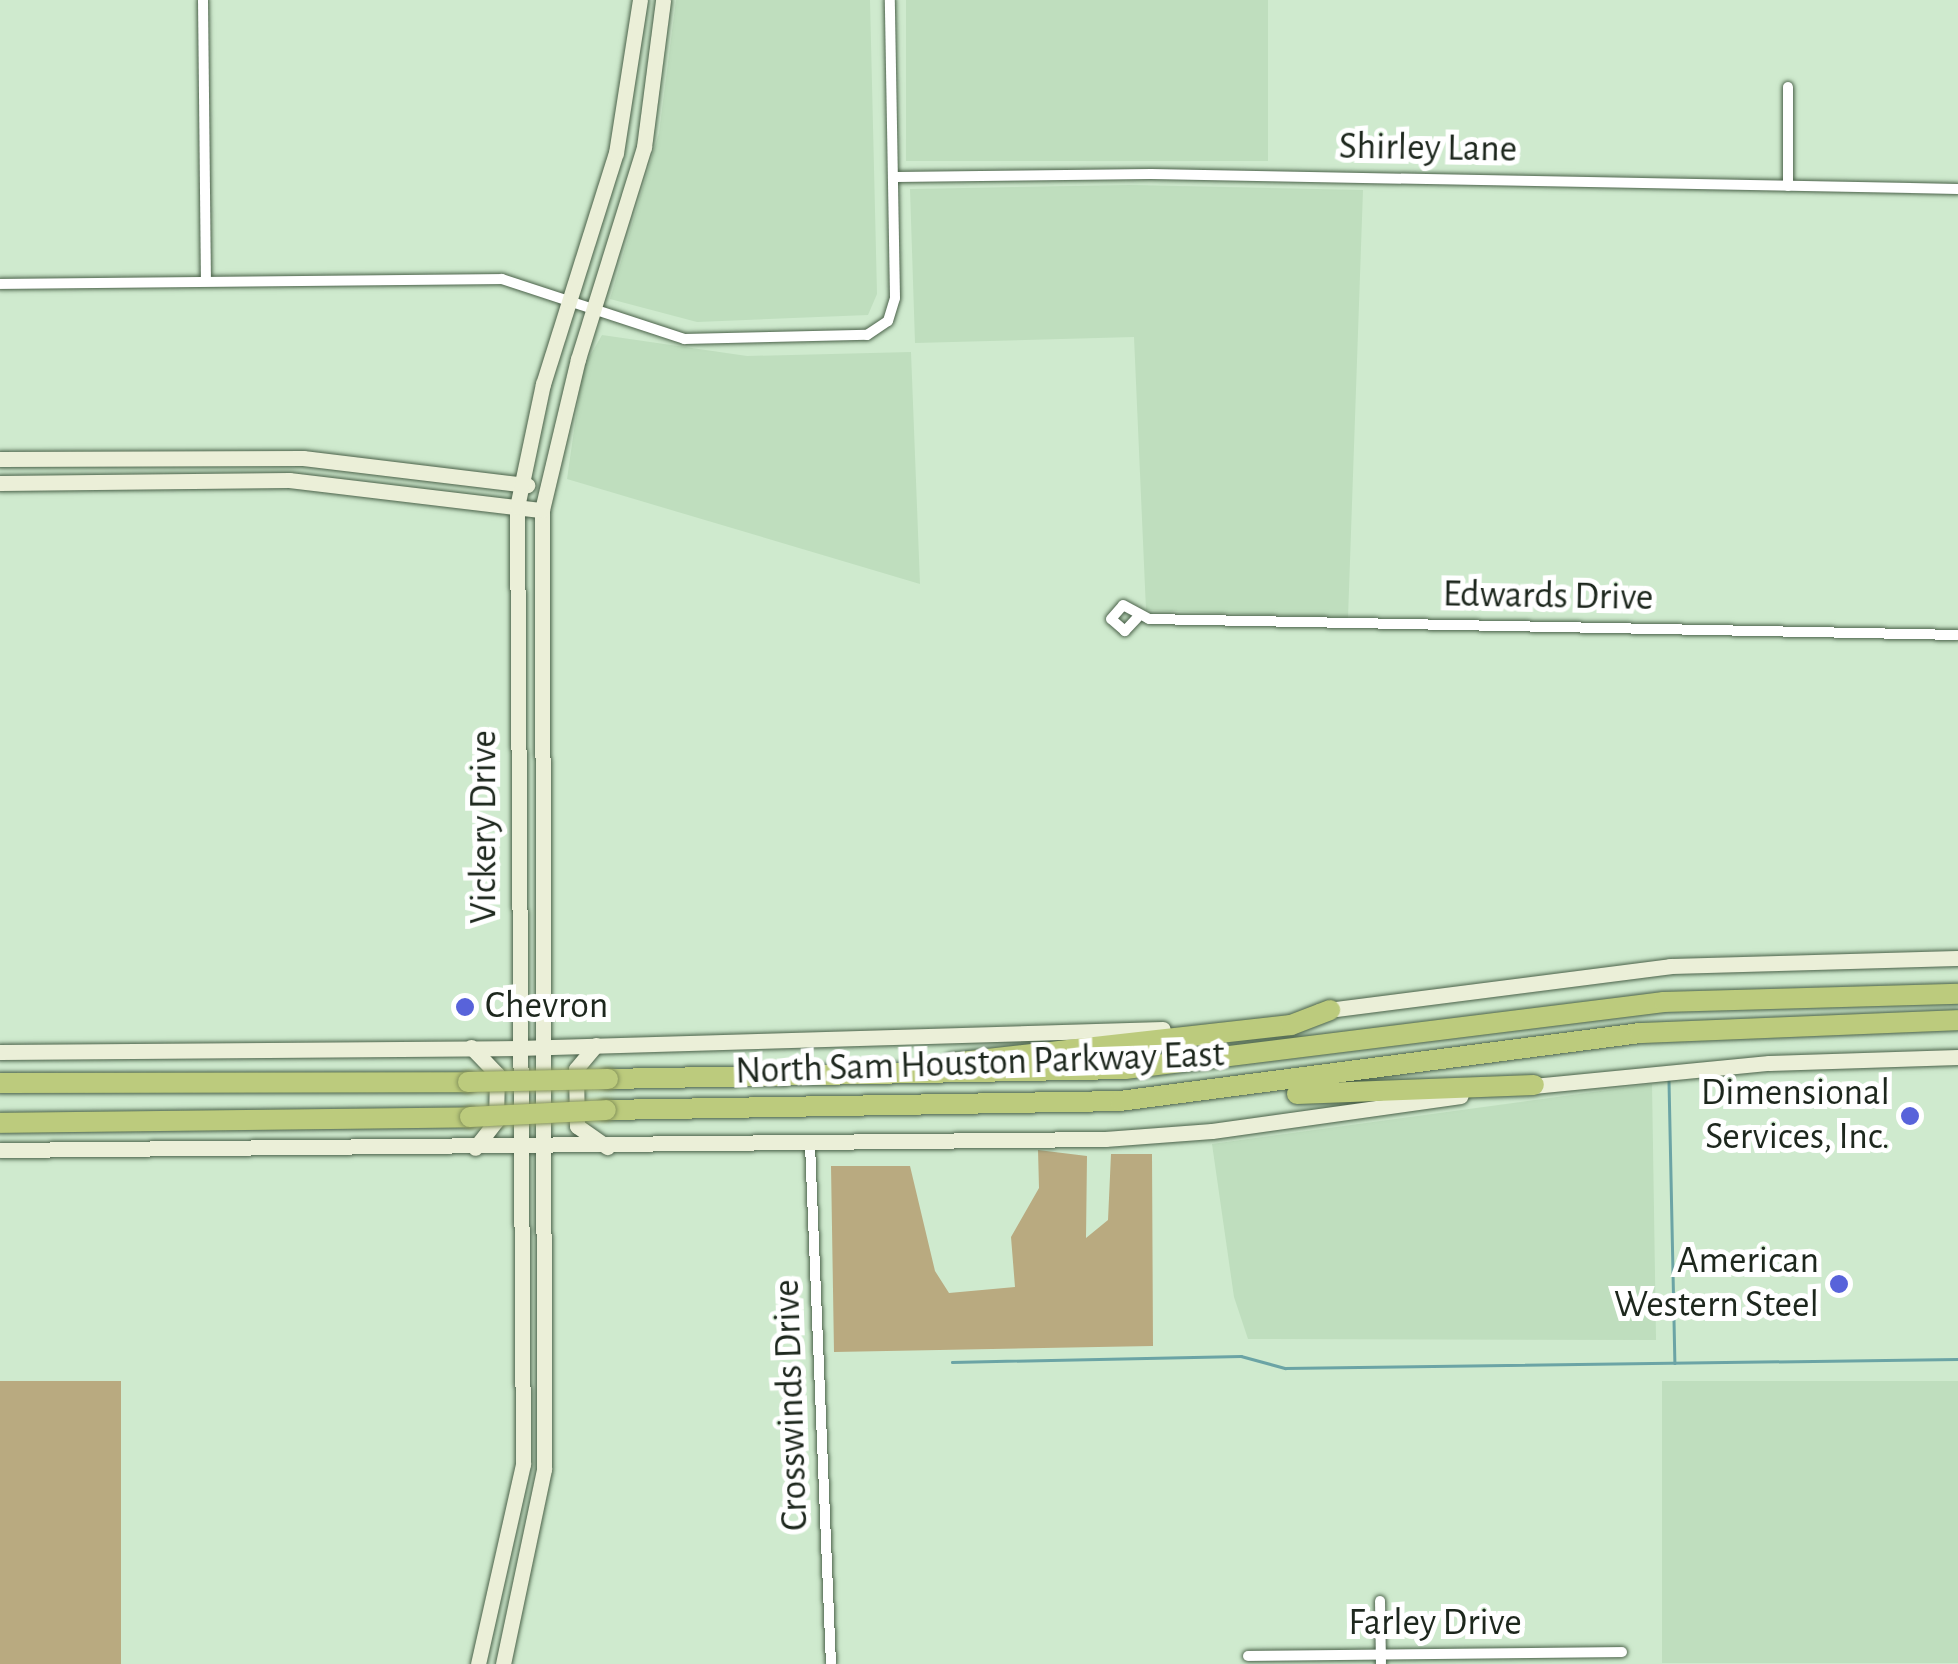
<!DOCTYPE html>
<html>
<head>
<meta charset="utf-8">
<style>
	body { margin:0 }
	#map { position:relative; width:1958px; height:1664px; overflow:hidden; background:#cfeace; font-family:"Alegreya Sans",sans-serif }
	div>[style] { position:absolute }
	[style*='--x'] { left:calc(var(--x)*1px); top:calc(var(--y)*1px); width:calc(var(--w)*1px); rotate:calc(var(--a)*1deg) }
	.built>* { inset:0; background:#bfdebe; transform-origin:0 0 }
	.forest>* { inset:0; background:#b9aa80; transform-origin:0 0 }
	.stream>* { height:2.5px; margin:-1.25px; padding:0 1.25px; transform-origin:1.25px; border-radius:1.25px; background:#6ba4a5 }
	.roads { filter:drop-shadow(0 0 2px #4a6149) drop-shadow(0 0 2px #4a6149) }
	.street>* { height:10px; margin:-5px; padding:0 5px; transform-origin:5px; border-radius:5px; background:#fff }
	.secondary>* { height:15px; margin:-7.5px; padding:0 7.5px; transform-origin:7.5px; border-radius:7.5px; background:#ebefd8 }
	.highway>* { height:20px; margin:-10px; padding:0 10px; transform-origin:10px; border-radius:10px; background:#bccb7d }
	.bridges { filter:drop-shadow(0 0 2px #84925b) drop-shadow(0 0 2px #84925b) }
	.highway-bridge>* { height:20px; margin:-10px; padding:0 10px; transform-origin:10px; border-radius:10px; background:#bccb7d }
	.dots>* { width:28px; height:28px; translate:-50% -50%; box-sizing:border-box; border:5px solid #fff; border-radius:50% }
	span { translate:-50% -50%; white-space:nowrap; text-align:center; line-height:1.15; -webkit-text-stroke:10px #fff; paint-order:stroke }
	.street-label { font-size:38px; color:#1d271d }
	.poi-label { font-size:38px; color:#1d271d }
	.left { translate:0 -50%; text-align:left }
	.right { translate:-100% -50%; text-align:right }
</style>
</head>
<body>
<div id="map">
	<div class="built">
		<i style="clip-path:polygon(676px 0,870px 0,877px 294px,868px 315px,697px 322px,610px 299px,659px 133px)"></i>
		<i style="left:906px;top:0;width:362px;height:161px"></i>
		<i style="clip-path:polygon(1131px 185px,1363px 190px,1348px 618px,1146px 610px,1134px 337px,915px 343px,910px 189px)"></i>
		<i style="clip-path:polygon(602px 335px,747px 356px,911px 352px,920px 584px,567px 479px,583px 368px)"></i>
		<i style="clip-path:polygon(1652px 1084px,1656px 1340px,1248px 1339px,1234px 1297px,1212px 1144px)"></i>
		<i style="left:1958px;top:1381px;width:282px;height:296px;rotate:90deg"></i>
	</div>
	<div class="forest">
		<i style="clip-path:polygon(1038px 1150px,1087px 1156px,1086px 1238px,1108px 1220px,1111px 1154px,1152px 1154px,1153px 1346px,834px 1352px,831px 1166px,910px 1166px,935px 1271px,949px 1293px,1015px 1287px,1011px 1237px,1039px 1188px)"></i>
		<i style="left:0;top:1381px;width:121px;height:283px"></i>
	</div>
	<div class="stream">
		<i style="--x:1669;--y:1081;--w:282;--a:88.8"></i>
		<i style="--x:952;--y:1362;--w:289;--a:-1.2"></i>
		<i style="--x:1241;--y:1356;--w:46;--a:15.3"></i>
		<i style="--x:1285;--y:1368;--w:673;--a:-0.77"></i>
	</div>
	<div class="roads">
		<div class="street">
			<i style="--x:203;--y:0;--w:281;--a:89.4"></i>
			<i style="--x:896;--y:177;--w:255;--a:-0.7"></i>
			<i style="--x:1151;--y:174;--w:807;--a:1.06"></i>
			<i style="--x:1788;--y:186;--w:99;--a:-90"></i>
			<i style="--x:0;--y:284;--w:502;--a:-0.57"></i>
			<i style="--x:502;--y:279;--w:192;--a:18.2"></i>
			<i style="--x:684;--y:339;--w:183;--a:-1.3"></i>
			<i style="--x:867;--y:335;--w:25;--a:-34"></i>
			<i style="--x:888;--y:321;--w:24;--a:-73"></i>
			<i style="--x:895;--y:298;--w:298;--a:-91"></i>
			<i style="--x:1137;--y:618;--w:18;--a:133"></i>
			<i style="--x:1125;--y:631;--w:18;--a:-139"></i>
			<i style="--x:1111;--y:619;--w:18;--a:-49"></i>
			<i style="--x:1123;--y:605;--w:30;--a:28"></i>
			<i style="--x:1149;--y:619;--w:809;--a:1.13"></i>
			<i style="--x:810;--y:1144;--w:520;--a:87.69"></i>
			<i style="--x:1380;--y:1601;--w:63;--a:89.1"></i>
			<i style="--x:1248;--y:1656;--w:374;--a:-0.6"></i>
		</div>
		<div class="secondary">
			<i style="--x:0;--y:459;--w:303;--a:-0.2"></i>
			<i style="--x:303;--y:458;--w:226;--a:6.9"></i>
			<i style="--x:0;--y:483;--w:289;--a:-0.6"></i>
			<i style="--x:289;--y:480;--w:255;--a:6.8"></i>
			<i style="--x:1320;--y:1011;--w:353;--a:-7.3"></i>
			<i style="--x:1670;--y:966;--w:288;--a:-1.6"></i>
			<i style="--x:596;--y:1045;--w:31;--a:130"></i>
			<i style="--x:576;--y:1069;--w:57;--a:89"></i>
			<i style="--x:577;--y:1126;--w:37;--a:35"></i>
			<i style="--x:471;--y:1047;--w:37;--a:46"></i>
			<i style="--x:497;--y:1074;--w:47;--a:91.2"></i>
			<i style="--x:496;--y:1121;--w:34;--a:128"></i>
			<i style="--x:0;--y:1052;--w:518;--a:-0.44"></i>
			<i style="--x:518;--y:1048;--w:645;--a:-1.69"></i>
			<i style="--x:1523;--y:1087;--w:247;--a:-5.6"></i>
			<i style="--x:1769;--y:1063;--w:189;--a:-1.8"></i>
			<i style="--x:0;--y:1150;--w:1105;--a:-0.57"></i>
			<i style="--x:1105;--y:1139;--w:107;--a:-4.3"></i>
			<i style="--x:1212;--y:1131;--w:251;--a:-8"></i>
			<i style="--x:478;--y:1664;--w:205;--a:-77.3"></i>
			<i style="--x:523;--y:1464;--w:957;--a:-90.36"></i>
			<i style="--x:517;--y:507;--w:126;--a:-78.1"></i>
			<i style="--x:543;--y:384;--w:242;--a:-72.5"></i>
			<i style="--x:616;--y:153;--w:155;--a:-81.1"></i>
			<i style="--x:503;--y:1664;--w:199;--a:-78.1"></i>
			<i style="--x:544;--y:1469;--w:959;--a:-90.12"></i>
			<i style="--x:542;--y:510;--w:155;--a:-76.6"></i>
			<i style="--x:578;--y:359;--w:222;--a:-72.7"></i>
			<i style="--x:644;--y:147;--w:148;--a:-82.6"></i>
		</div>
		<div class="highway">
			<i style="--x:952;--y:1063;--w:341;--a:-6.4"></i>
			<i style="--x:1291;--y:1025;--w:42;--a:-21"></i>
			<i style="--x:608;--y:1079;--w:517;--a:-1.11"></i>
			<i style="--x:1125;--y:1069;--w:543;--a:-7.09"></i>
			<i style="--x:1664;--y:1002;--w:294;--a:-1.6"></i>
			<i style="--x:0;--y:1083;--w:468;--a:-0.1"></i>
			<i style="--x:1297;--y:1094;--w:237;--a:-2.2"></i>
			<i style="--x:606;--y:1110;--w:514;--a:-1"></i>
			<i style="--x:1120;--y:1101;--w:524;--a:-7.45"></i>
			<i style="--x:1640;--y:1033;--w:318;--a:-2.3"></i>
			<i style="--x:0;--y:1123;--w:470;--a:-0.7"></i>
		</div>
	</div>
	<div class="bridges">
		<div class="highway-bridge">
			<i style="--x:468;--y:1082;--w:140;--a:-1.2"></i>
			<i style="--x:470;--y:1117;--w:136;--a:-2.9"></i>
		</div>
	</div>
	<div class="dots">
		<i style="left:465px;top:1007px;background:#5863da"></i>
		<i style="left:1910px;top:1116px;background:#5863da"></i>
		<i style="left:1839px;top:1284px;background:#5863da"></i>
	</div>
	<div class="street-label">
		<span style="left:1428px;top:149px;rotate:1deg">Shirley Lane</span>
		<span style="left:1548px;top:597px;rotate:1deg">Edwards Drive</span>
		<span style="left:485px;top:827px;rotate:-90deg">Vickery Drive</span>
		<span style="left:980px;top:1064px;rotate:-2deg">North Sam Houston Parkway East</span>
		<span style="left:792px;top:1405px;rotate:-92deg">Crosswinds Drive</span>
		<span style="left:1435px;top:1624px">Farley Drive</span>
	</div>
	<div class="poi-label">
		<span class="left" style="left:485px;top:1007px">Chevron</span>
		<span class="right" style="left:1890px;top:1116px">Dimensional<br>Services, Inc.</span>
		<span class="right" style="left:1819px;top:1284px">American<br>Western Steel</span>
	</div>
</div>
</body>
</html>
